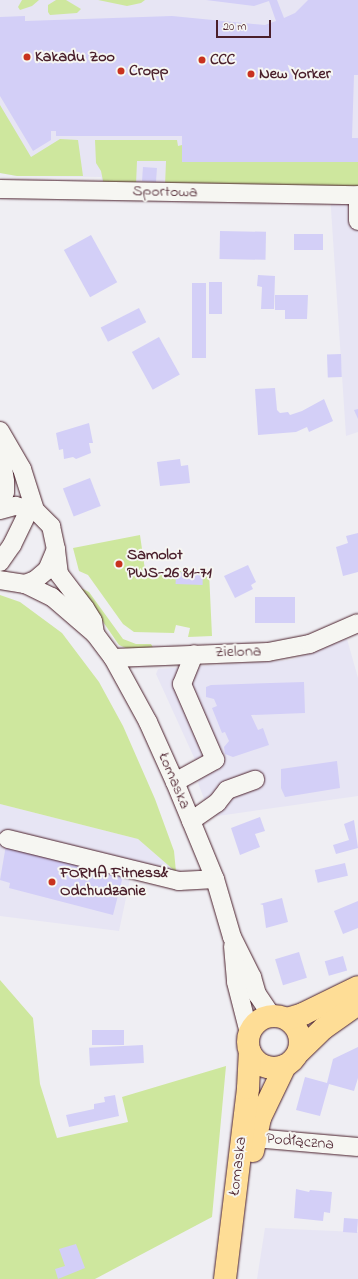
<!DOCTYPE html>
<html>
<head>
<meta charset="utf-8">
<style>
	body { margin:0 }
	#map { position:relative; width:358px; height:1279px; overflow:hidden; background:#efeef3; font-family:"Indie Flower",sans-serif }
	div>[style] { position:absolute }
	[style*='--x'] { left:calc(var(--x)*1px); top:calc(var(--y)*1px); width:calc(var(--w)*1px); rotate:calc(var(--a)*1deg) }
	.built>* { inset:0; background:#e7e5f4 }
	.green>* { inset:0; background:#cee79e }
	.building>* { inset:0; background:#d3cff7; transform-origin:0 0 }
	.roads { filter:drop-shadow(0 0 1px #4a1f2b) drop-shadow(0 0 1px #4a1f2b) }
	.minor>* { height:18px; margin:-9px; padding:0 9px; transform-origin:9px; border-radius:9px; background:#f6f6f2 }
	.major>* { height:22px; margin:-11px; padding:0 11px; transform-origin:11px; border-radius:11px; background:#fedd96 }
	.major>.ring { margin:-11px; padding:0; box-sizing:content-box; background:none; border:22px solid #fedd96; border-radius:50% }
	.dots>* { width:11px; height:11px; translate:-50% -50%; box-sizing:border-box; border:2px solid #f6f6f2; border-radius:50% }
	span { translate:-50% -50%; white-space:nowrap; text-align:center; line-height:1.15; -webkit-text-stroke:4px #f6f6f2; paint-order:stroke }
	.poi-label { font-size:16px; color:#4a1f2b; font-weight:700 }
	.left { translate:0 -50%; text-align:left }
	.street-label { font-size:16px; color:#4a1f2b }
	.scale { position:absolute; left:216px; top:20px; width:55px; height:18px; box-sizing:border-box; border:2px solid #4a1f2b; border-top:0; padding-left:5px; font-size:12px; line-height:14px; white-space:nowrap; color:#4a1f2b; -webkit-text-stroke:3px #f6f6f2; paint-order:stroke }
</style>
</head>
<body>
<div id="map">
	<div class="built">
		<i style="clip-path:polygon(0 0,358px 0,358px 432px,346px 436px,330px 194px,104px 186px,101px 177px,17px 176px,0 173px)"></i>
		<i style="clip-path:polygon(347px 639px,358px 678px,358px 796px,211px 817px,198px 783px,202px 775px,156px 674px,158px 669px,291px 660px)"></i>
		<i style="clip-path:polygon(0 804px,138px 839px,176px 872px,180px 890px,130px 879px,119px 931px,0 916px)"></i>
		<i style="clip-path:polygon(265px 1228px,358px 1232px,358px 1279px,257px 1279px)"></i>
	</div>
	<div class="green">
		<i style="clip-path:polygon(22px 0,39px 0,32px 6px,20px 10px,18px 7px)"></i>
		<i style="clip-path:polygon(56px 0,66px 0,81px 9px,77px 13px,50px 15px,48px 12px,48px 5px)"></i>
		<i style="clip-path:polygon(98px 0,145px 0,141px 3px,127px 6px)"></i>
		<i style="clip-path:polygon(0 105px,31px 157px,60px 139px,78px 140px,83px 176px,17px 176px,0 173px)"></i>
		<i style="clip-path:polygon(95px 140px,177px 140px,178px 146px,182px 145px,182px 162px,358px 162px,358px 186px,165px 186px,166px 161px,137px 161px,136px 185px,104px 186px,101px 171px,96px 163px)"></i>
		<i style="clip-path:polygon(140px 535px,145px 570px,209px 572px,212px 636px,188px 637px,190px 628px,176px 625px,174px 633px,134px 632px,123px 624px,88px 575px,79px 571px,73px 548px)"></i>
		<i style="clip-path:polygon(79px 587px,89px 592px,123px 639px,136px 644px,151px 644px,154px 649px,128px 649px,119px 645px)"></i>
		<i style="clip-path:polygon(0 595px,20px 602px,62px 633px,99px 682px,123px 726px,155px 799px,174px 851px,176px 872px,138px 839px,0 804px)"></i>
		<i style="clip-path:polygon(0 980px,33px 1018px,40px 1084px,57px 1138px,128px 1122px,122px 1097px,226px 1066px,212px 1217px,95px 1279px,0 1279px)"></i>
	</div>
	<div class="building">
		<i style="clip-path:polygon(206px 0,277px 0,284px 18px,295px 13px,308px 0,358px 0,358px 75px,354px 75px,352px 138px,358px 138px,358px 162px,182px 162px,182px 136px,56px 136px,56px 131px,51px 131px,51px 140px,33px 151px,0 96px,0 17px,25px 16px,25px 21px,172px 16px,265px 25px,276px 21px,269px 1px,254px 6px)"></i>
		<i style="left:143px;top:167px;width:14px;height:14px;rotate:4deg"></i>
		<i style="left:220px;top:231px;width:46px;height:28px;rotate:1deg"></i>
		<i style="left:294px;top:234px;width:29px;height:16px"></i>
		<i style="left:91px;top:235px;width:54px;height:31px;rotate:61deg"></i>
		<i style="clip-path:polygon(258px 275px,275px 276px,274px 309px,261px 309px,262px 287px,257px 286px)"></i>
		<i style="left:209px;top:282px;width:13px;height:32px"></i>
		<i style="left:192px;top:283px;width:14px;height:75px"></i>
		<i style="clip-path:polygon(275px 295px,308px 295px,307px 319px,285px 319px,285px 310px,275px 310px)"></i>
		<i style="left:139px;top:308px;width:16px;height:43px;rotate:63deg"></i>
		<i style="left:159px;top:337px;width:43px;height:31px;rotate:61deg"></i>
		<i style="left:341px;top:354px;width:23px;height:14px;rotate:88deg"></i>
		<i style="clip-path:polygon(275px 388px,277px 410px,280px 413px,288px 412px,290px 415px,302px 411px,324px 399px,333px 421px,309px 432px,307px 427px,296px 432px,258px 435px,255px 389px)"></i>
		<i style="clip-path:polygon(358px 409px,358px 419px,354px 410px)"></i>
		<i style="clip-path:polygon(89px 423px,93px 443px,89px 443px,91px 453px,76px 459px,73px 457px,64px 459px,63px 449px,59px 450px,56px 433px)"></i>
		<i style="clip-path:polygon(180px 459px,181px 466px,188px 465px,190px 483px,160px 486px,157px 462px)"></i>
		<i style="left:90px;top:478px;width:30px;height:29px;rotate:69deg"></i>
		<i style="clip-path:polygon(358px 533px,358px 572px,343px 576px,336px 547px,348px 543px,346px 536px)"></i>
		<i style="clip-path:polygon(248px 565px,256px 582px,251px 585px,253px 589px,235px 598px,224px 576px)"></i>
		<i style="left:176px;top:572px;width:27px;height:12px;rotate:2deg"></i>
		<i style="left:255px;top:597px;width:40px;height:26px"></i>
		<i style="clip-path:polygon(304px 682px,305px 713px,251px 715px,258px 730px,263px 728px,269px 745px,233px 757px,225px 754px,224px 747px,229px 741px,225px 732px,222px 733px,212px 708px,217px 706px,214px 699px,206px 697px,206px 687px,211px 685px)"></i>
		<i style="clip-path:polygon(337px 761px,340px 788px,285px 797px,281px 788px,281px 769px)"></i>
		<i style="clip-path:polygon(260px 817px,265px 831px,255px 834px,260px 847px,240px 855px,231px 828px)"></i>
		<i style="clip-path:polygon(354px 820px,358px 848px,336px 854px,333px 845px,349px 840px,344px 824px)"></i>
		<i style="clip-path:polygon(6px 845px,123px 876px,113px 915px,9px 888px,10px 883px,0 880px)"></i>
		<i style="left:345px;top:863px;width:13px;height:31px;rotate:77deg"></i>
		<i style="clip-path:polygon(282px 898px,288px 922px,266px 928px,263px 905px,260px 904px)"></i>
		<i style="clip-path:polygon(358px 901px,358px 928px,343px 934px,334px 911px)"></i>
		<i style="left:299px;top:952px;width:27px;height:25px;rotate:73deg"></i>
		<i style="left:343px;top:956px;width:15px;height:19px;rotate:74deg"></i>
		<i style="left:124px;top:1030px;width:15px;height:32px;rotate:90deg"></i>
		<i style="left:143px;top:1045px;width:18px;height:54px;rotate:87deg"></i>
		<i style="clip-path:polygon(358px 1047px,358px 1078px,354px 1091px,329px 1084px,320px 1116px,296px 1110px,305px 1077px,327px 1083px,333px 1059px)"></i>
		<i style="clip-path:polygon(115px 1095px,119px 1116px,69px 1127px,66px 1115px,94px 1109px,94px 1104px,105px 1102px,104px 1097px)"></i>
		<i style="clip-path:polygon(296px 1189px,309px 1192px,310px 1190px,332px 1192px,330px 1213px,324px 1212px,323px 1221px,294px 1218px)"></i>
		<i style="left:344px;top:1218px;width:14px;height:14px;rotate:4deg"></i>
		<i style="clip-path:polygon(76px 1244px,85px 1268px,58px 1279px,55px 1269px,65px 1266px,59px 1249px)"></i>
	</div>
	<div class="roads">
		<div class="minor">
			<i style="--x:0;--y:189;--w:358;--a:1"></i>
			<i style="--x:358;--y:195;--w:26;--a:90"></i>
			<i style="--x:0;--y:431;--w:44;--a:59.9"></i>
			<i style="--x:22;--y:469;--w:43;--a:72.4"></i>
			<i style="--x:0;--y:449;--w:33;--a:81"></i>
			<i style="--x:5;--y:482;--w:10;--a:90"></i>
			<i style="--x:5;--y:492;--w:14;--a:111"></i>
			<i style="--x:0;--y:510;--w:16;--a:-15"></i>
			<i style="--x:15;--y:506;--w:20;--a:11"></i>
			<i style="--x:35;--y:510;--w:23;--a:45"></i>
			<i style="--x:51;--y:526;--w:24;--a:78"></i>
			<i style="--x:56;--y:549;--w:23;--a:113"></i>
			<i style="--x:47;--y:570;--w:16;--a:140"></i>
			<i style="--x:35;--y:580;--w:11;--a:158"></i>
			<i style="--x:25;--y:584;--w:25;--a:-171"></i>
			<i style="--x:56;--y:550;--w:24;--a:83"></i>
			<i style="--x:59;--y:574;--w:43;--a:52.6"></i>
			<i style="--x:85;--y:608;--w:15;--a:58"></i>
			<i style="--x:93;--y:621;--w:13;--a:81"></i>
			<i style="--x:0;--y:562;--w:21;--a:-55"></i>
			<i style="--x:12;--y:545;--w:41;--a:-64.1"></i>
			<i style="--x:25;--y:584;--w:30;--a:26"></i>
			<i style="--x:52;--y:597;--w:57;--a:40.7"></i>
			<i style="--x:95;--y:634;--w:30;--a:53"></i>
			<i style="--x:113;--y:658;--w:73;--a:61.3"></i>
			<i style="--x:148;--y:722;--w:66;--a:65.8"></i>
			<i style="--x:175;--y:782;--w:105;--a:67.6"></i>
			<i style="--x:215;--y:879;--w:60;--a:73.7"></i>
			<i style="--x:232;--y:937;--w:45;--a:63.4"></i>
			<i style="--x:252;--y:977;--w:18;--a:74"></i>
			<i style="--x:257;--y:994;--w:25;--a:56"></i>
			<i style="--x:113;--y:658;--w:155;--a:-2.2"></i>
			<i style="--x:268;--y:652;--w:43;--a:-10.8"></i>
			<i style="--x:310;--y:644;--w:52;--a:-23.6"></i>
			<i style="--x:175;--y:782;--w:46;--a:-28.8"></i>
			<i style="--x:215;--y:760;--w:83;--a:-113.5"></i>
			<i style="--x:182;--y:684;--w:32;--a:-68"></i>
			<i style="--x:191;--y:821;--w:32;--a:-35"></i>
			<i style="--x:217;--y:803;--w:16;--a:-52"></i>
			<i style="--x:227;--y:790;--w:30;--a:-20"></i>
			<i style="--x:8;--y:839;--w:176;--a:13.8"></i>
			<i style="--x:179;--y:881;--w:36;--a:-3"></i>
			<i style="--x:233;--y:946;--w:36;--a:85"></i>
			<i style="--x:236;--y:982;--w:53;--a:75.7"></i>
			<i style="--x:243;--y:1137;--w:115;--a:5"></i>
		</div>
		<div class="major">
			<i class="ring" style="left:248px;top:1016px;width:30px;height:30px"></i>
			<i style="--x:287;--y:1019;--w:17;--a:-17"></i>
			<i style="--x:303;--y:1014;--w:61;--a:-26.1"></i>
			<i style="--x:299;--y:1052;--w:35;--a:-44"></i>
			<i style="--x:324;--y:1028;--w:42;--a:-35.2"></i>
			<i style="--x:253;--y:1151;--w:34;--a:-78"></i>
			<i style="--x:260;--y:1118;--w:58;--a:-64.3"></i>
			<i style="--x:225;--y:1279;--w:192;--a:-83.1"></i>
			<i style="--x:248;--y:1088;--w:36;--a:-87"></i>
		</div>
	</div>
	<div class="dots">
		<i style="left:27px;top:57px;background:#c8321e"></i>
		<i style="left:202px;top:60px;background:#c8321e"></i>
		<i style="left:121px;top:71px;background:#c8321e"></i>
		<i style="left:251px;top:74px;background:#c8321e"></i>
		<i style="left:119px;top:564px;background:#c8321e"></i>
		<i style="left:52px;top:882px;background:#c8321e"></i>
	</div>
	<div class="poi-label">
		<span class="left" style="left:35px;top:57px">Kakadu Zoo</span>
		<span class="left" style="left:210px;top:60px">CCC</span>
		<span class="left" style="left:129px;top:71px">Cropp</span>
		<span class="left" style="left:259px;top:74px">New Yorker</span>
		<span class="left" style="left:127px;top:564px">Samolot<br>PWS-26 81-71</span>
		<span class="left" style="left:60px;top:882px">FORMA Fitness&amp;<br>Odchudzanie</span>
	</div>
	<div class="street-label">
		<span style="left:165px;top:192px;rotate:1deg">Sportowa</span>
		<span style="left:238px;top:652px;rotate:-1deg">Zielona</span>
		<span style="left:174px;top:781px;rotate:67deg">Łomaska</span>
		<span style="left:300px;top:1142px;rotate:5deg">Podłączna</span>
		<span style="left:238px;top:1166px;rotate:-83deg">Łomaska</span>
	</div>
	<div class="scale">20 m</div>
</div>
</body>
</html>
